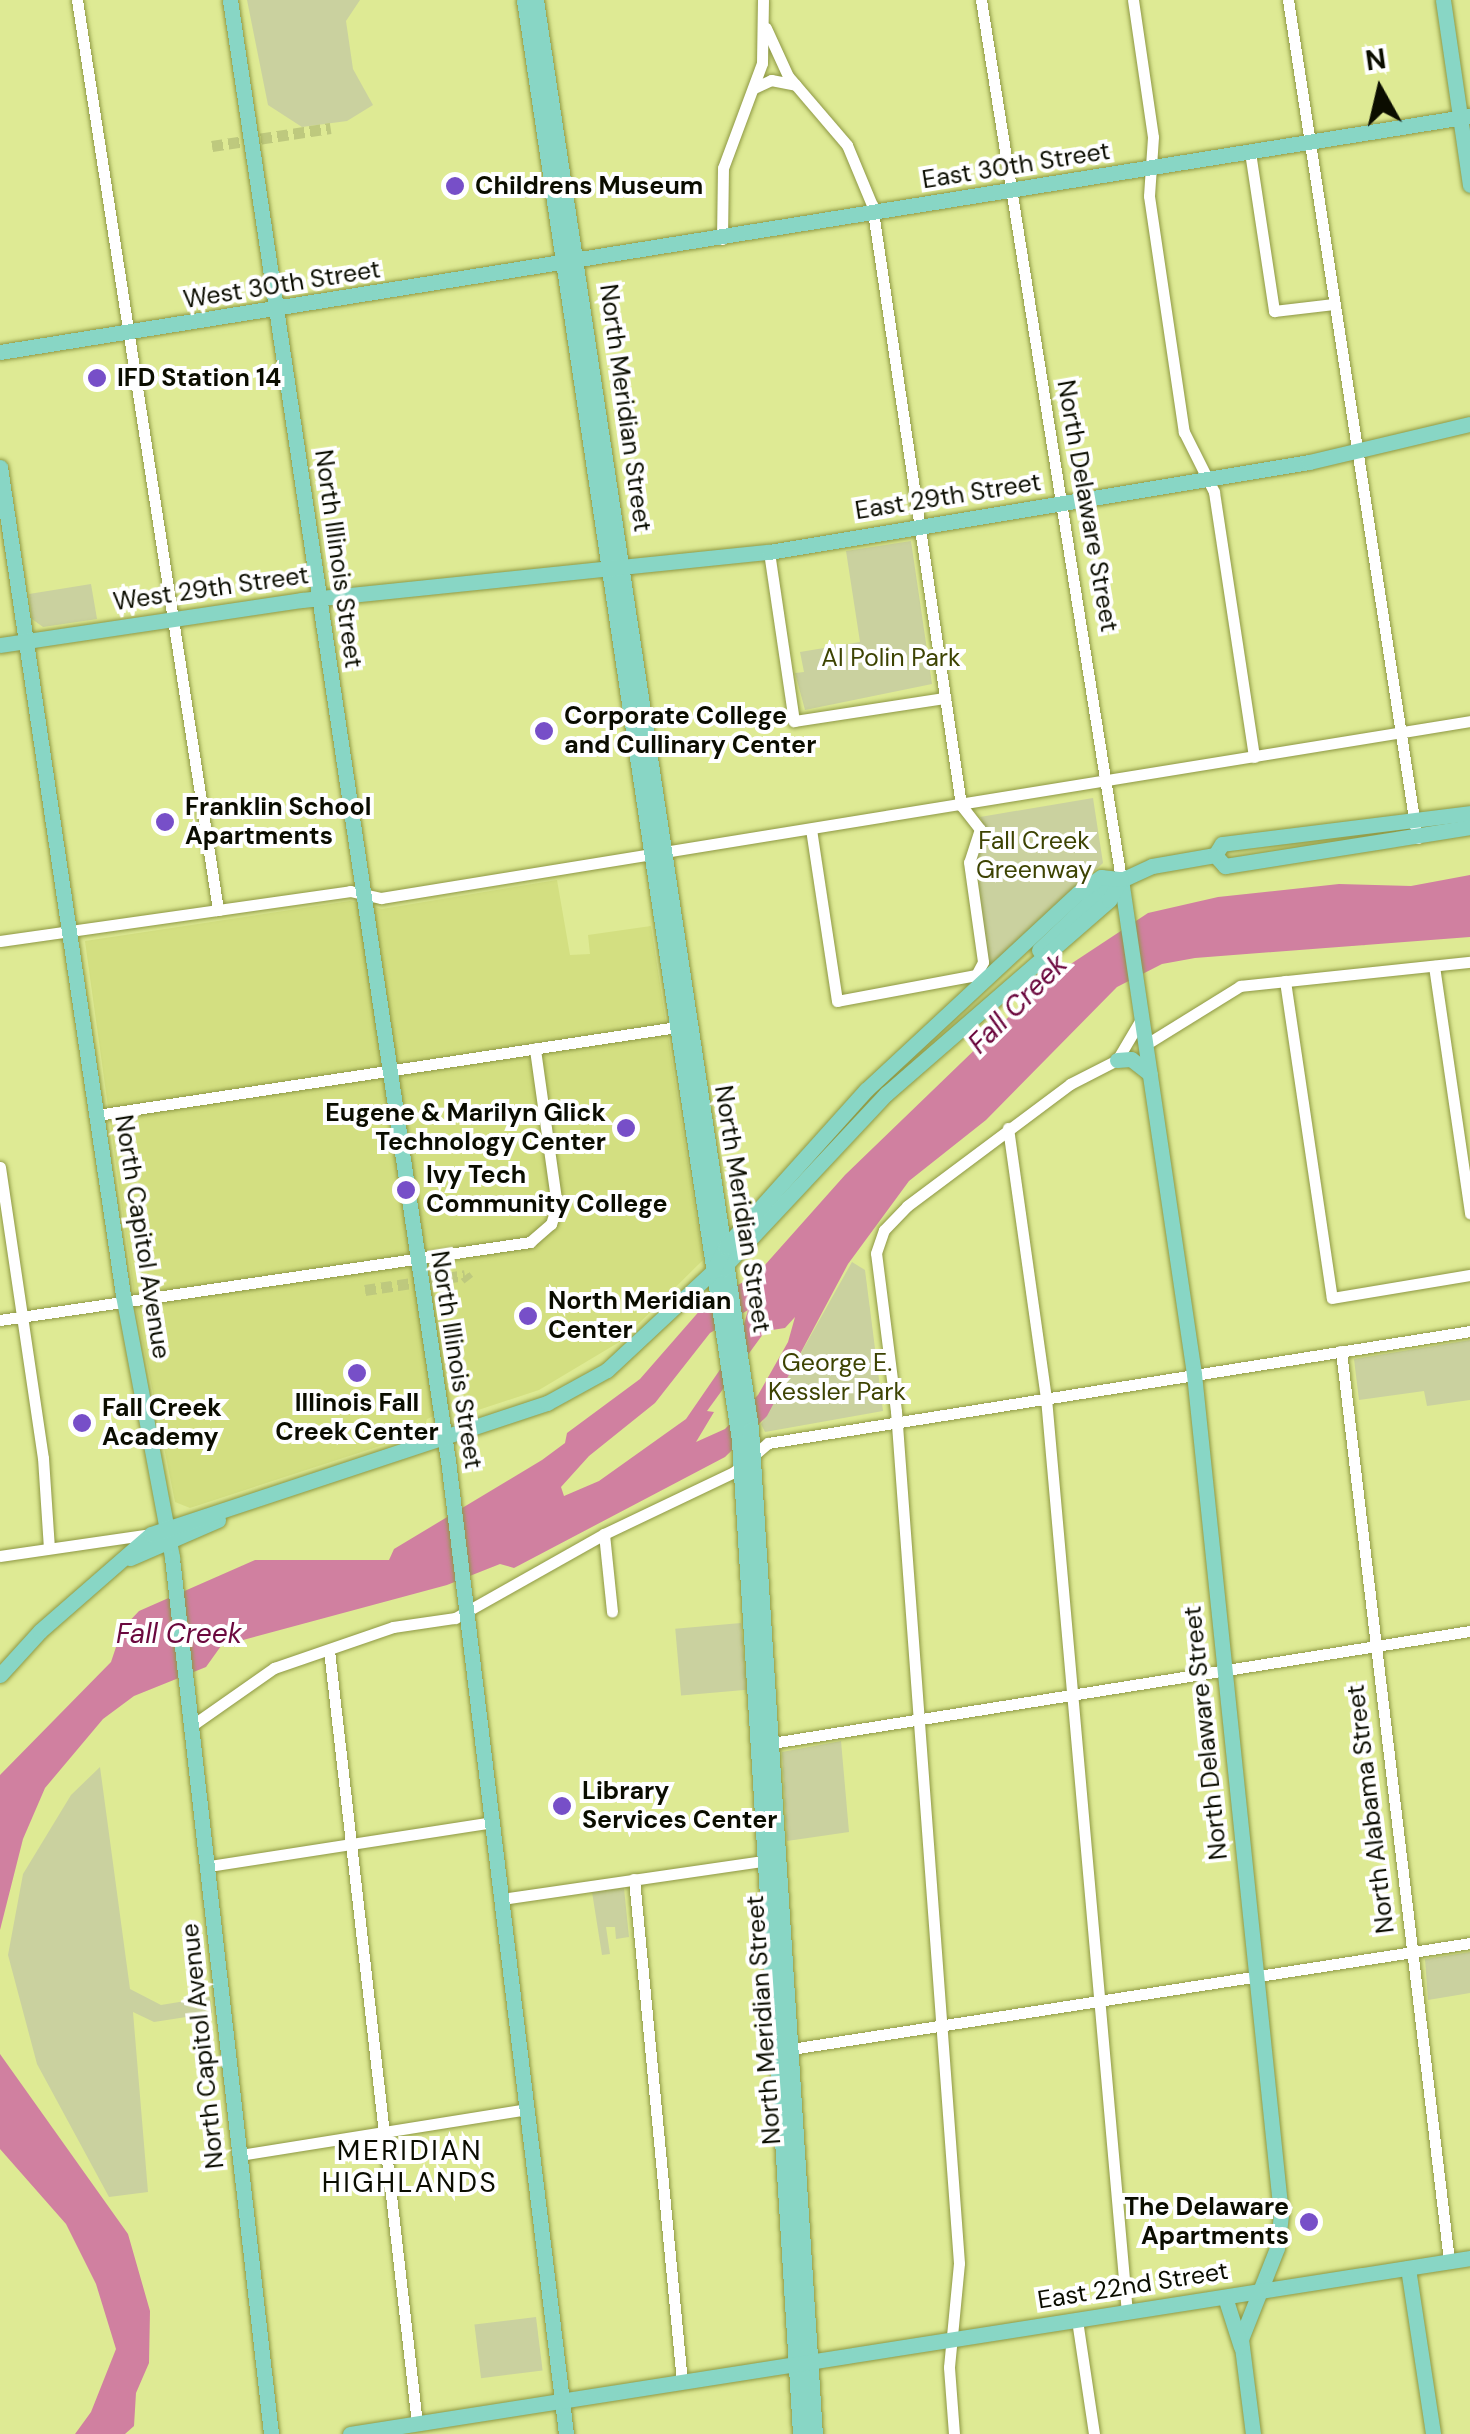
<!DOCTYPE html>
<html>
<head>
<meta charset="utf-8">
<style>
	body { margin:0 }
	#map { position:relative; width:1470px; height:2434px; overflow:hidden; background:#deea94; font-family:"DM Sans",sans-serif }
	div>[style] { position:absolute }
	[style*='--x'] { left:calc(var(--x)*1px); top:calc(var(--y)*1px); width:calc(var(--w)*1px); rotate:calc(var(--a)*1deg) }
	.built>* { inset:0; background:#d3df81 }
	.green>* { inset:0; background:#cad19f; transform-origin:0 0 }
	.water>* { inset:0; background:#d080a0 }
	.minor-tunnel>* { height:11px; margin-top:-5.5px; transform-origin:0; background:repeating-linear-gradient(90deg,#bec97e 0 11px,transparent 0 16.5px) }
	.roads { filter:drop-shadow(0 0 2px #8e9844) drop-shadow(0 0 2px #8e9844) }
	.minor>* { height:11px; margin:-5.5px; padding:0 5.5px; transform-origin:5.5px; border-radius:5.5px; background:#fff }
	.major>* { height:15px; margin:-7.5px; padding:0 7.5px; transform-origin:7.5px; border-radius:7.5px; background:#88d6c5 }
	.dots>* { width:28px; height:28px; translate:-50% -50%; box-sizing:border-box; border:5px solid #fff; border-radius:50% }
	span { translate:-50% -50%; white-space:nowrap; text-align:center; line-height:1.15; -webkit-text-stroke:8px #fff; paint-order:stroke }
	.street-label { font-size:25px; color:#0b0d00 }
	.poi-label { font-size:25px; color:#0b0d00; font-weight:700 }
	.left { translate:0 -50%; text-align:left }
	.right { translate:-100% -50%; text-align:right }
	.park-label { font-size:25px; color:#3d4302 }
	.water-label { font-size:28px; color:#6b083e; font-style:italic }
	.neighbourhood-label { font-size:28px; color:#0b0d00; letter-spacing:2.5px }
	.north { position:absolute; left:1330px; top:40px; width:100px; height:100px; -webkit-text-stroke:8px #fff; paint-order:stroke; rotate:352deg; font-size:28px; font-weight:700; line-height:40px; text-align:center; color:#0b0d00 }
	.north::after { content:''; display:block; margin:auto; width:35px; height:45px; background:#0b0d00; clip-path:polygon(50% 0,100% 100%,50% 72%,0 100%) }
</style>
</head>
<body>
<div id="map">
	<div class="built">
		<i style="clip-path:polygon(557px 880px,570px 955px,590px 954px,588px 935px,651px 926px,703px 1260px,621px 1341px,539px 1390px,460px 1416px,451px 1408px,427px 1419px,423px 1432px,190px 1508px,175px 1502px,136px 1309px,85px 941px,350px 901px,382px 909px)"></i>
	</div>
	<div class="green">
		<i style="clip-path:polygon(247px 0,360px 0,346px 21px,353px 69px,373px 105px,347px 121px,302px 127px,268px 105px)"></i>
		<i style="clip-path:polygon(911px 541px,932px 684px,805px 710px,795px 673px,804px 672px,800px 652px,860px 642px,846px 551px)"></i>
		<i style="clip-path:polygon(91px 584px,97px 619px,43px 627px,32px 619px,29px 594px)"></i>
		<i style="clip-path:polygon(1093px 798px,1103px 863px,989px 969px,976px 860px,987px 833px,980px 817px)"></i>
		<i style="clip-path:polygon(852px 1262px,865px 1270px,883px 1411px,765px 1432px,761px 1424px)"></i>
		<i style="clip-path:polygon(1470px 1340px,1470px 1400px,1427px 1406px,1424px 1391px,1359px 1400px,1354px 1359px)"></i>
		<i style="left:741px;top:1623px;width:67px;height:66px;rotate:85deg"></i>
		<i style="clip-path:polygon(841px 1741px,849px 1832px,787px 1841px,782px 1752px)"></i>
		<i style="clip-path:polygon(100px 1767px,130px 1989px,161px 2005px,210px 1997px,212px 2013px,154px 2022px,133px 2012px,148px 2192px,109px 2197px,37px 2064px,8px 1955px,23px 1874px,71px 1795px)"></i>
		<i style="clip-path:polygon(624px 1888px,629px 1937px,616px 1939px,615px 1927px,606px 1927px,610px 1954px,602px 1955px,592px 1892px)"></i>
		<i style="clip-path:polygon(1470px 1952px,1470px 1993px,1428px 2000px,1425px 1959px)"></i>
		<i style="left:536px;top:2317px;width:54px;height:62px;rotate:83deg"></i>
	</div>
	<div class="water">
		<i style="clip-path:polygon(evenodd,1470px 875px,1470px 937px,1195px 958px,1162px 964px,1117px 987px,986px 1120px,909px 1181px,848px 1264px,767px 1416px,725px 1457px,514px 1568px,500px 1564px,447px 1585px,221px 1646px,206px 1667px,134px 1696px,103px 1719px,45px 1788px,23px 1839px,0 1930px,0 1775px,111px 1662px,122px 1629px,139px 1611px,255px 1560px,389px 1560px,394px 1549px,542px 1460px,565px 1443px,567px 1433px,640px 1379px,709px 1300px,755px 1276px,845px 1175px,1048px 979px,1148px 913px,1218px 897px,1339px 884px,1411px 886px,1470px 875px,748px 1310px,739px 1342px,686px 1419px,599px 1481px,564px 1496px,561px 1487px,589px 1456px,655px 1403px,710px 1333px,748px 1310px,1470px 875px,795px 1317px,788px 1342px,758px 1395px,725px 1429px,696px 1442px,714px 1412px,707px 1411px,771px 1323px,772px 1330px,785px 1328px,795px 1317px)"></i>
		<i style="clip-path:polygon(0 2054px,128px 2234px,150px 2311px,149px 2363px,136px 2393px,134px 2426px,125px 2434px,75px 2434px,91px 2412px,116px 2349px,96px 2284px,66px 2224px,0 2149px)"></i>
	</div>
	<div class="minor-tunnel">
		<i style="--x:212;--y:146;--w:120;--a:-8.6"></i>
		<i style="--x:365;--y:1290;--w:101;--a:-8.5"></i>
		<i style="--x:465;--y:1275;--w:6;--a:51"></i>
	</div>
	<div class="roads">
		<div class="minor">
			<i style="--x:77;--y:0;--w:921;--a:81.19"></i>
			<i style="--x:981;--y:0;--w:890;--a:80.95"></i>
			<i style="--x:1133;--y:0;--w:138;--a:81.7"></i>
			<i style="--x:1153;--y:137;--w:59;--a:93.9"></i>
			<i style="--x:1149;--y:196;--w:239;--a:81.6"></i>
			<i style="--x:1184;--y:432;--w:67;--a:63.4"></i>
			<i style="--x:1214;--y:492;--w:268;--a:81.4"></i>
			<i style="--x:1288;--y:0;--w:848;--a:81.25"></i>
			<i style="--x:766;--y:28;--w:53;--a:65.4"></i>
			<i style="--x:788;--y:76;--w:91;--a:49.5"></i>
			<i style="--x:847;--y:145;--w:65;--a:67.4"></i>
			<i style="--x:872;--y:205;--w:607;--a:81.56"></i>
			<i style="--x:961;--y:805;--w:31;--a:52"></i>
			<i style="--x:980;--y:829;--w:35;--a:108"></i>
			<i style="--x:969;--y:862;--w:101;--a:82"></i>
			<i style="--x:983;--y:962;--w:15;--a:118"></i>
			<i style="--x:976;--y:975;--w:141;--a:169.4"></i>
			<i style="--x:837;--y:1001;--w:174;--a:-98.6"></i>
			<i style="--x:754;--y:88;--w:19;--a:-25"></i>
			<i style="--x:771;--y:80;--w:25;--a:11"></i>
			<i style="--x:1250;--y:152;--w:161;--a:81.4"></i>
			<i style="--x:1274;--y:311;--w:60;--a:-6.7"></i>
			<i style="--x:722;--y:239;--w:71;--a:-89.2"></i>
			<i style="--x:723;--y:168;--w:112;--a:-69.6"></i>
			<i style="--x:762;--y:63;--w:63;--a:-89.1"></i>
			<i style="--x:769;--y:552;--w:171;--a:81.6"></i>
			<i style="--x:794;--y:721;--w:153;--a:-8.7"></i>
			<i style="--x:0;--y:941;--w:354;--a:-8.1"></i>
			<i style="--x:350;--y:891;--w:32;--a:13"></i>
			<i style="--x:381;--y:898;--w:1103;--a:-9.23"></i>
			<i style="--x:1434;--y:966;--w:250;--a:81.7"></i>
			<i style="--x:1285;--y:981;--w:320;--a:81.6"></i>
			<i style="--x:1332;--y:1298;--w:140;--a:-9.5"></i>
			<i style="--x:1145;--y:1045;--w:112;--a:-31.8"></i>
			<i style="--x:1240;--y:986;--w:231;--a:-6"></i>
			<i style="--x:97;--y:1115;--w:587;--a:-8.63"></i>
			<i style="--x:1008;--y:1128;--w:273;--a:82"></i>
			<i style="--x:1046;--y:1398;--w:918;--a:84.94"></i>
			<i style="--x:0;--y:1167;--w:294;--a:81.6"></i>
			<i style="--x:43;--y:1458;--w:90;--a:86.2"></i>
			<i style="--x:0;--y:1320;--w:536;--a:-8.37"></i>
			<i style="--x:530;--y:1242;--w:28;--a:-41"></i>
			<i style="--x:551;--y:1224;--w:19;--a:-72"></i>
			<i style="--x:557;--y:1206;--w:159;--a:-98"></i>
			<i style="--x:1341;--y:1351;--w:916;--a:83.23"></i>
			<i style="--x:604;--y:1534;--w:78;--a:84.1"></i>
			<i style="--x:0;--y:1556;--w:153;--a:-8.3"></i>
			<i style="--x:329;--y:1650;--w:779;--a:83.51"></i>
			<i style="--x:194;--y:1724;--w:98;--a:-35"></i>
			<i style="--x:274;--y:1668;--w:126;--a:-19"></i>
			<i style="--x:393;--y:1627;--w:63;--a:-8.3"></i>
			<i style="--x:455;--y:1618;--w:171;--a:-29.4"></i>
			<i style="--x:604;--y:1534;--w:144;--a:-25.5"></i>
			<i style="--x:734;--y:1472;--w:45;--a:-40.5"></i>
			<i style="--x:768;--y:1443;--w:711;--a:-9.06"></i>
			<i style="--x:772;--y:1743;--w:707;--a:-9.12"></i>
			<i style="--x:209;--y:1866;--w:287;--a:-8.8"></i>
			<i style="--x:634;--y:1879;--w:505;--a:84.55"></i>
			<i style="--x:502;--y:1899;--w:269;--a:-8.3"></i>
			<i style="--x:791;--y:2049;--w:687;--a:-8.87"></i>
			<i style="--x:240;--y:2155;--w:292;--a:-9.1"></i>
			<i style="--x:1077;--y:2320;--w:115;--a:81.5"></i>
			<i style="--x:954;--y:2434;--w:67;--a:-94.3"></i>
			<i style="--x:949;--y:2367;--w:104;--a:-84.5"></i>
			<i style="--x:959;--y:2263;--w:854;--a:-94.23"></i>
			<i style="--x:896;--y:1411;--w:159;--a:-97.2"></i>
			<i style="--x:876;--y:1253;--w:24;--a:-71"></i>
			<i style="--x:884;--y:1230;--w:33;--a:-46"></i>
			<i style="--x:907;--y:1206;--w:204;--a:-36.8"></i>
			<i style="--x:1070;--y:1084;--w:53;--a:-27.1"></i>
			<i style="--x:1117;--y:1060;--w:45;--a:-59.5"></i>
		</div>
		<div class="major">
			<i style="--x:230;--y:0;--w:1476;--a:81.51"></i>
			<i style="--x:448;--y:1460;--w:981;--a:83.09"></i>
			<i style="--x:524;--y:0;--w:1457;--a:81.51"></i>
			<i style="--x:739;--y:1441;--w:995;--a:86.48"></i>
			<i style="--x:536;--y:0;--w:1445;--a:81.44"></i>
			<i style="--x:751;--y:1429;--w:1007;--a:86.36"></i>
			<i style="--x:1443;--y:0;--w:187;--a:81.7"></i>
			<i style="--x:0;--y:352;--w:1489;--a:-9.12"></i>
			<i style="--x:0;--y:467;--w:837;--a:81.55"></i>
			<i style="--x:123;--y:1295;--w:268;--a:79.4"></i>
			<i style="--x:172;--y:1558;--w:882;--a:83.55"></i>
			<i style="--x:0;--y:645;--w:305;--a:-8.5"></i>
			<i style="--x:302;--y:600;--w:469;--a:-5.9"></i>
			<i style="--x:769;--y:552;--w:547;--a:-9.46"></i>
			<i style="--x:1309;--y:462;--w:165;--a:-13.3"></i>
			<i style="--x:1215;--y:855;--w:15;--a:48"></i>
			<i style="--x:1225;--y:866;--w:248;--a:-9"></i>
			<i style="--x:1121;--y:879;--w:500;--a:81.61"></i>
			<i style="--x:1194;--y:1374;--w:845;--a:84.09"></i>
			<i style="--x:1281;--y:2215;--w:33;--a:97"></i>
			<i style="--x:1277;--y:2248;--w:98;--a:111.6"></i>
			<i style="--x:1241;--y:2339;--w:96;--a:82.8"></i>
			<i style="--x:1039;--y:950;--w:90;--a:-43.6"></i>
			<i style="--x:1104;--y:888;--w:53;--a:-24.6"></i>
			<i style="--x:1152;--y:866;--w:64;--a:-9.9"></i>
			<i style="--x:1215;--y:855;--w:13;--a:-58"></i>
			<i style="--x:1222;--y:844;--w:250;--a:-7.1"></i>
			<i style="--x:1117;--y:1060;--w:14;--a:-4"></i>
			<i style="--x:1131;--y:1059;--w:24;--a:38"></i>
			<i style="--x:722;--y:1269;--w:240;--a:-46.9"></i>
			<i style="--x:886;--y:1094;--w:296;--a:-41"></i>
			<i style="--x:1109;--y:900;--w:24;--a:-60"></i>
			<i style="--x:130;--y:1558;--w:96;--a:-23.4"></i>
			<i style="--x:0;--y:1675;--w:59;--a:-47.7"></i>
			<i style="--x:40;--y:1631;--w:147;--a:-41.1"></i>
			<i style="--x:151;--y:1534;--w:417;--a:-18.3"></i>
			<i style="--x:547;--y:1403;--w:68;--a:-28.8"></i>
			<i style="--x:607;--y:1370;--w:145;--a:-43"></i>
			<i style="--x:713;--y:1271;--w:27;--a:-63"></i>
			<i style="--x:725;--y:1247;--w:211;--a:-48.1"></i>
			<i style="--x:866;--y:1090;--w:289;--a:-42.9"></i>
			<i style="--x:1078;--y:893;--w:28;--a:-35"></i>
			<i style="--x:1101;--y:877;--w:20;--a:6"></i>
			<i style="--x:1408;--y:2268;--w:168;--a:81.4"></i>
			<i style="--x:1225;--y:2297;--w:52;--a:72.3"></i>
			<i style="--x:350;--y:2434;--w:1134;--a:-8.93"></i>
		</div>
	</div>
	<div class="dots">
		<i style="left:455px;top:186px;background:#774fc8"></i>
		<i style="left:97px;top:378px;background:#774fc8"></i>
		<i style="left:544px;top:731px;background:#774fc8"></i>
		<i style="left:165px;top:822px;background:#774fc8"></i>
		<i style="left:626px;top:1128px;background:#774fc8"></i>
		<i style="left:406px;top:1190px;background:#774fc8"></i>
		<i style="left:528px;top:1316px;background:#774fc8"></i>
		<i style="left:357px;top:1373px;background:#774fc8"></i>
		<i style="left:82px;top:1423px;background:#774fc8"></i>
		<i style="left:562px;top:1806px;background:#774fc8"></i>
		<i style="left:1309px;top:2222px;background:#774fc8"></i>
	</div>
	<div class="street-label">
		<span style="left:1016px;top:166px;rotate:-9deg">East 30th Street</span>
		<span style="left:282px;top:285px;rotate:-9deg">West 30th Street</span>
		<span style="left:625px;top:408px;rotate:82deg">North Meridian Street</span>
		<span style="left:948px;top:497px;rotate:-9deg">East 29th Street</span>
		<span style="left:1087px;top:506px;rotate:80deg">North Delaware Street</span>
		<span style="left:338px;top:559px;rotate:82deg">North Illinois Street</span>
		<span style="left:211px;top:589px;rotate:-8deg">West 29th Street</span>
		<span style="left:742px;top:1209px;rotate:81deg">North Meridian Street</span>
		<span style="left:142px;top:1237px;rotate:81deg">North Capitol Avenue</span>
		<span style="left:456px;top:1360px;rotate:81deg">North Illinois Street</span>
		<span style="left:1206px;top:1733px;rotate:-96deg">North Delaware Street</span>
		<span style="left:1371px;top:1809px;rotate:-97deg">North Alabama Street</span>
		<span style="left:764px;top:2020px;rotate:-94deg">North Meridian Street</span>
		<span style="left:203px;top:2046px;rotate:-96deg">North Capitol Avenue</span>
		<span style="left:1133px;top:2286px;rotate:-9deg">East 22nd Street</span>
	</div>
	<div class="poi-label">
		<span class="left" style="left:475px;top:186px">Childrens Museum</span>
		<span class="left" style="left:117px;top:378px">IFD Station 14</span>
		<span class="left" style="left:564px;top:731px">Corporate College<br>and Cullinary Center</span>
		<span class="left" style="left:185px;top:822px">Franklin School<br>Apartments</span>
		<span class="right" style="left:606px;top:1128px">Eugene &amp; Marilyn Glick<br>Technology Center</span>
		<span class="left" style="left:426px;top:1190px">Ivy Tech<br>Community College</span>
		<span class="left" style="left:548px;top:1316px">North Meridian<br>Center</span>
		<span style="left:357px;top:1418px">Illinois Fall<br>Creek Center</span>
		<span class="left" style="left:102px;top:1423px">Fall Creek<br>Academy</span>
		<span class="left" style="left:582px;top:1806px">Library<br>Services Center</span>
		<span class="right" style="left:1289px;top:2222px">The Delaware<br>Apartments</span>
	</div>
	<div class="park-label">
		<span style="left:891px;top:658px">Al Polin Park</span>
		<span style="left:1034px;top:856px">Fall Creek<br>Greenway</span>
		<span style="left:837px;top:1378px">George E.<br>Kessler Park</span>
	</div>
	<div class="water-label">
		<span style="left:1018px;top:1004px;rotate:-45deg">Fall Creek</span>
		<span style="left:179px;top:1634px">Fall Creek</span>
	</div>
	<div class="neighbourhood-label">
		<span style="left:410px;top:2167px">MERIDIAN<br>HIGHLANDS</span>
	</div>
	<div class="north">N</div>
</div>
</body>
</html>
